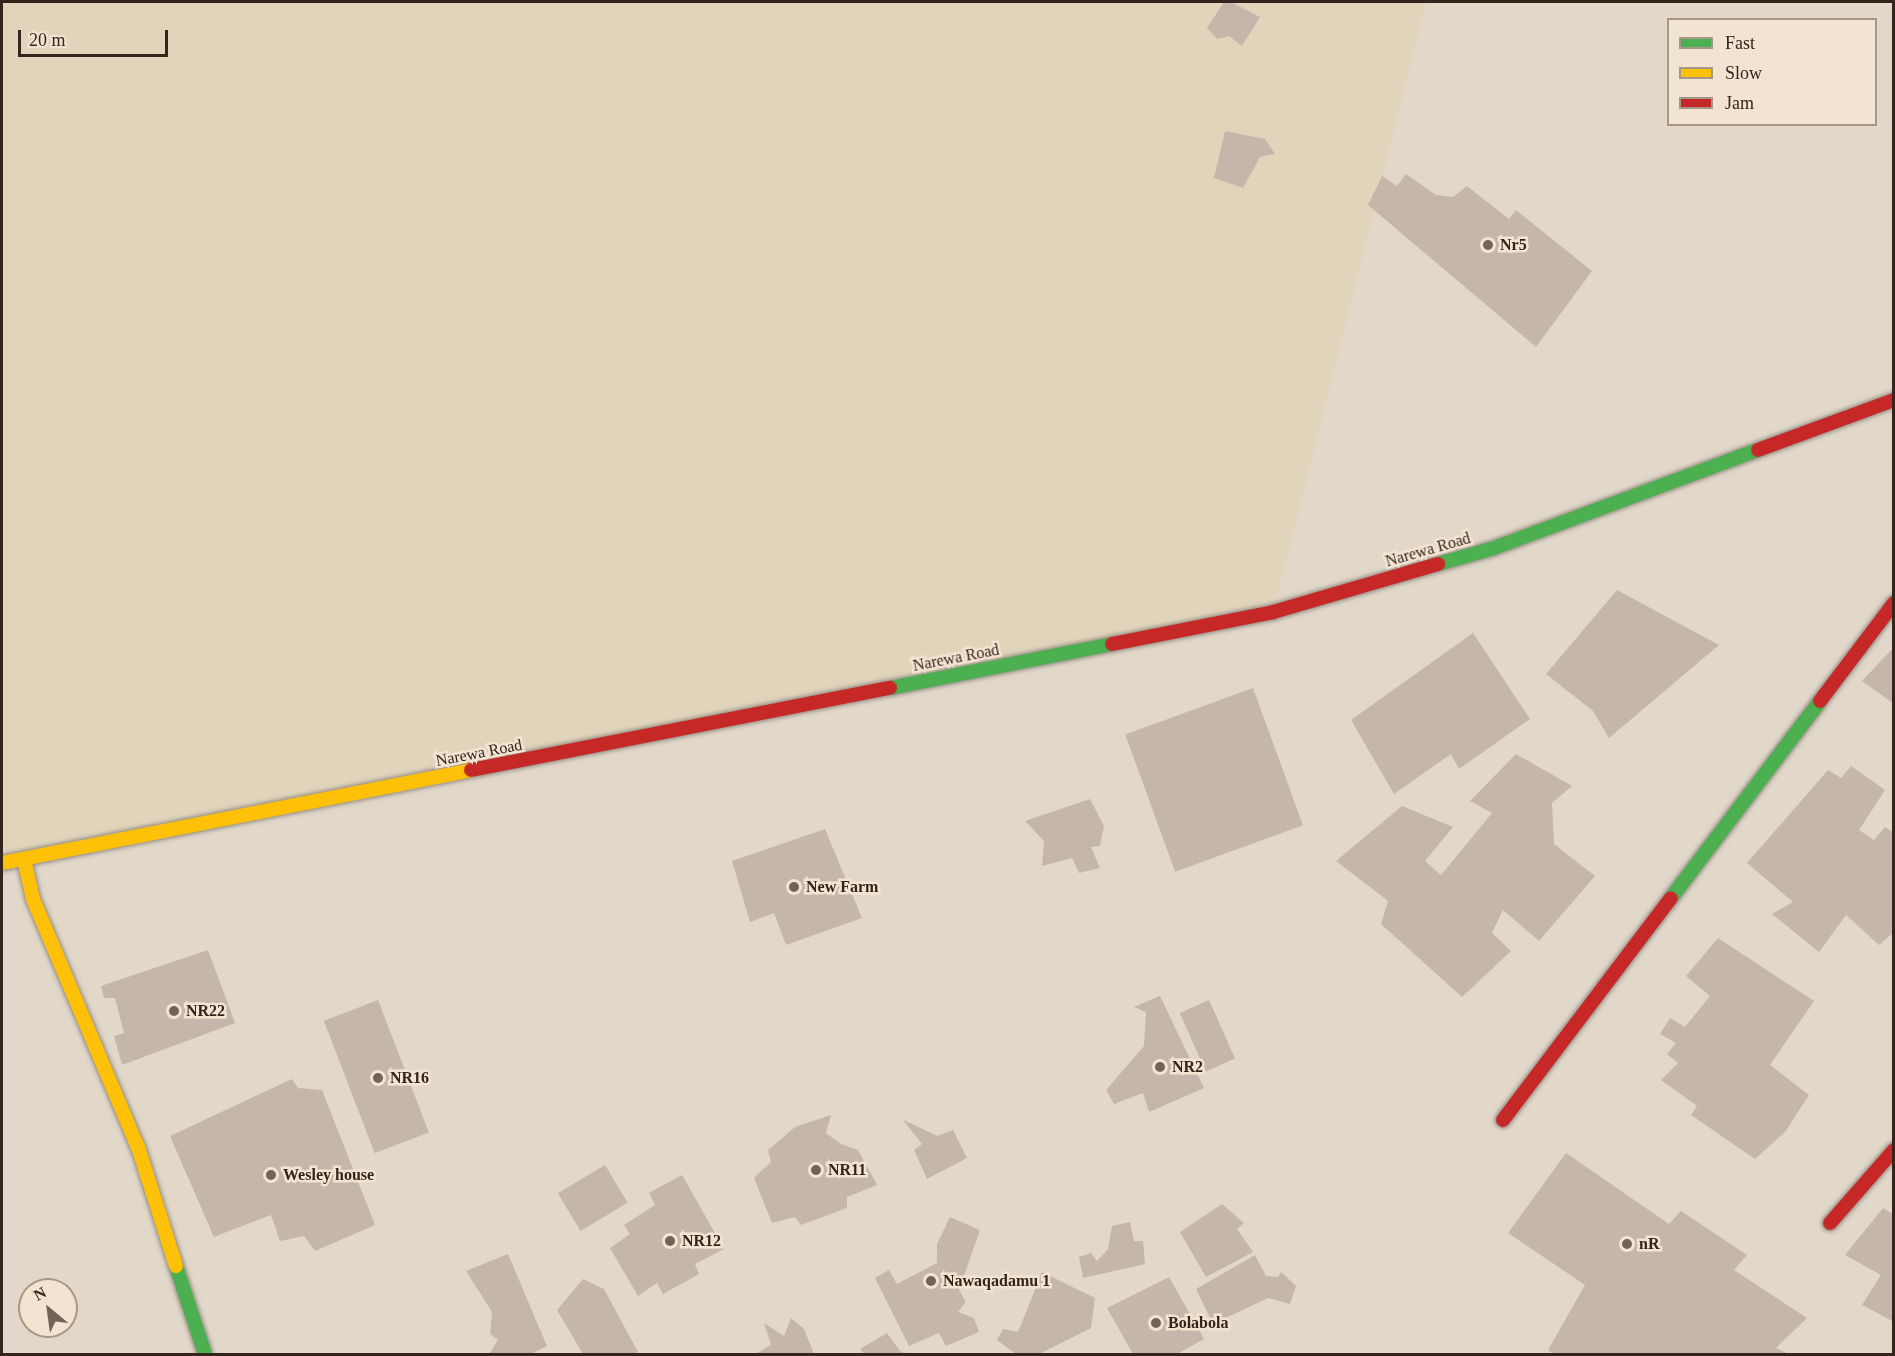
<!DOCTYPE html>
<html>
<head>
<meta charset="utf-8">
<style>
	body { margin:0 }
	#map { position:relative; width:1895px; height:1356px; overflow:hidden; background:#e1d8ca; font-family:"Times New Roman",serif }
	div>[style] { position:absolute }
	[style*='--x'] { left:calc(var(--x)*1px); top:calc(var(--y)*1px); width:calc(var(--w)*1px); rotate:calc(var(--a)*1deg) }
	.farmland>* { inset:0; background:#e0d5bb }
	.building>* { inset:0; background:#c4b6ab; transform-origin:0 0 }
	.roads { filter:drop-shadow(0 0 2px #968d84) drop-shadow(0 0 2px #968d84) }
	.fast>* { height:14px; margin:-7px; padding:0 7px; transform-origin:7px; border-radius:7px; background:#4caf50 }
	.slow>* { height:14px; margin:-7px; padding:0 7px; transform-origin:7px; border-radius:7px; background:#ffc107 }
	.jam>* { height:14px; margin:-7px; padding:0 7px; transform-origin:7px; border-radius:7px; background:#c62828 }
	.dots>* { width:16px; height:16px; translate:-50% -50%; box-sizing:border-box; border:3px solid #f2e4d0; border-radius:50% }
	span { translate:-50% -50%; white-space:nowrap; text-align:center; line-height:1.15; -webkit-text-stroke:5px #f2e4d0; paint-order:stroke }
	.poi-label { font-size:16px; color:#33251d; font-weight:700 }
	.left { translate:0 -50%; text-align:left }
	.street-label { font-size:16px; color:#33251d }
	.frame { position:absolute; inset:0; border:3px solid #33251d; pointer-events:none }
	.legend { position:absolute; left:1667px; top:18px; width:210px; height:108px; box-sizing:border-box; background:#f2e4d0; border:2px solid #a69888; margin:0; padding:8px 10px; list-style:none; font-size:18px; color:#33251d }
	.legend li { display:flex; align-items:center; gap:12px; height:30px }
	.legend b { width:30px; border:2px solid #a69888 }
	.north { position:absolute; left:18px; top:1278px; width:60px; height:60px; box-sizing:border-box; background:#f2e4d0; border:2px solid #a69888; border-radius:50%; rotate:331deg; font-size:16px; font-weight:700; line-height:24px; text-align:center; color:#33251d }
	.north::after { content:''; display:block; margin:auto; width:21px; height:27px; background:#70645a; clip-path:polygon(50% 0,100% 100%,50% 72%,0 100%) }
	.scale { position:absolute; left:18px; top:30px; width:150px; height:27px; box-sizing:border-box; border:3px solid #33251d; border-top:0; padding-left:8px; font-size:18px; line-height:21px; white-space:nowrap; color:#33251d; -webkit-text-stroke:4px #f2e4d0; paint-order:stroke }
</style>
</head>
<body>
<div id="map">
	<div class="farmland">
		<i style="clip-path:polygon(2px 2px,1426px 2px,1273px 612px,2px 863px)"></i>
	</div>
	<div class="building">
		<i style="clip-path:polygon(1224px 2px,1231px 2px,1260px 17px,1242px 46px,1229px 36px,1217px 39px,1207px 28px)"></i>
		<i style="clip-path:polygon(1225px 131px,1265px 139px,1275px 154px,1260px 157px,1243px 188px,1214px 178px)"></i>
		<i style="clip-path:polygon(1406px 174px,1436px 195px,1453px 197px,1467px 186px,1509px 219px,1516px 210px,1592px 271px,1536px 347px,1368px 205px,1382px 176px,1397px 186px)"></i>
		<i style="clip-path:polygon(1617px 590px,1719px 645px,1609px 738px,1593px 711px,1546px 674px)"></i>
		<i style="clip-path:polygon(1473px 633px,1530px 719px,1459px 769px,1451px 754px,1394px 794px,1351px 720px)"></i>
		<i style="clip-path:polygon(1894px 647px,1894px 704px,1862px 681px)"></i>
		<i style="left:1253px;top:688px;width:146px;height:136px;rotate:70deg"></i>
		<i style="clip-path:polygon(1516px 754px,1572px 786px,1552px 803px,1554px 844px,1595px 876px,1539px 941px,1503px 910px,1492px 933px,1511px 951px,1462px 997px,1381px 924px,1388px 901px,1336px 861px,1402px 806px,1453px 827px,1425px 861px,1441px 875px,1492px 813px,1470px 801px)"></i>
		<i style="clip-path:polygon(1851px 766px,1885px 790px,1859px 830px,1874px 840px,1885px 827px,1894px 833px,1894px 932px,1879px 945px,1846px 915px,1819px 952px,1772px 914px,1793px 902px,1747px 863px,1828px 770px,1841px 778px)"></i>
		<i style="clip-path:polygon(1090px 799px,1104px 826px,1100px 846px,1091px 847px,1100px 868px,1079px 873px,1072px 858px,1042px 866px,1044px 841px,1025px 821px)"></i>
		<i style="clip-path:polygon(825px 829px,862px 918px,786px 945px,774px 913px,750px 922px,732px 861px)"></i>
		<i style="clip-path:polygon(1718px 938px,1814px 1001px,1770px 1065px,1809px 1095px,1785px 1132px,1755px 1159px,1691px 1115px,1697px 1106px,1661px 1080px,1678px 1063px,1667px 1054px,1676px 1043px,1660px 1034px,1670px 1018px,1685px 1027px,1710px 996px,1686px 976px)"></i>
		<i style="clip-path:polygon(208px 950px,235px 1023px,122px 1065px,114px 1036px,124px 1033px,115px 998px,104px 998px,101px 986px)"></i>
		<i style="clip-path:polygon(1160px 996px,1204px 1088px,1149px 1112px,1143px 1093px,1114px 1104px,1106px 1090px,1144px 1046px,1146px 1012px,1134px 1007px)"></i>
		<i style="left:378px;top:1000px;width:142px;height:58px;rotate:69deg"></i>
		<i style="left:1209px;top:1000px;width:64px;height:32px;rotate:66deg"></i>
		<i style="clip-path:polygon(292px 1079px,298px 1088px,322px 1090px,375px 1225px,315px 1251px,304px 1236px,280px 1241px,271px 1215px,214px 1237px,170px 1136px)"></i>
		<i style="clip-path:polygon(831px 1115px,826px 1133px,841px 1144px,858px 1150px,877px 1185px,847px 1197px,847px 1208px,801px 1225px,795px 1217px,772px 1223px,754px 1178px,771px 1162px,768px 1150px,795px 1127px)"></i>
		<i style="clip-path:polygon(902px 1119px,937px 1136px,953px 1130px,967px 1158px,927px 1179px,914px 1150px,922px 1144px)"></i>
		<i style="clip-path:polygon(1566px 1153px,1669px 1224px,1681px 1211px,1747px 1255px,1734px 1270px,1807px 1318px,1776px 1348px,1789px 1354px,1554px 1354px,1548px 1350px,1585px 1285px,1508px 1233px)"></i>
		<i style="left:605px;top:1165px;width:44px;height:55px;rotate:59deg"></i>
		<i style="clip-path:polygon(682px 1175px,724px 1249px,695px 1264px,699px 1274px,663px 1294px,657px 1283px,638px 1296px,610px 1248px,630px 1234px,624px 1225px,655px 1205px,649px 1193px)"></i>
		<i style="clip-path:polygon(1222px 1204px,1244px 1223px,1237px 1229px,1253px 1252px,1206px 1277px,1180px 1232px)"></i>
		<i style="clip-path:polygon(1883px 1208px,1894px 1215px,1894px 1322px,1862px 1305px,1881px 1275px,1845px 1255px)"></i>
		<i style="clip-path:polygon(950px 1217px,980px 1230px,959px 1290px,966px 1302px,958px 1312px,974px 1318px,979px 1332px,946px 1346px,939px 1333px,909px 1346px,875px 1278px,889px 1270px,897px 1284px,937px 1263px,937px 1244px)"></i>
		<i style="clip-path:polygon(1130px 1222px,1134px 1241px,1143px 1241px,1145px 1264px,1083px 1278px,1079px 1257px,1091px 1253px,1097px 1261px,1108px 1249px,1112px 1226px)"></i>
		<i style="clip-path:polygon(508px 1254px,547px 1346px,531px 1354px,489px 1354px,498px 1340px,490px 1334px,492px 1312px,466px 1271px)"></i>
		<i style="clip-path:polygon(1255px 1255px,1266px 1276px,1278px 1277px,1281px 1272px,1296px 1286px,1290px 1304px,1268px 1298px,1213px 1324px,1196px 1289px)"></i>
		<i style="clip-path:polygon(1042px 1272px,1095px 1298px,1091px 1328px,1039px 1354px,1016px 1354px,997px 1340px,1003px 1329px,1018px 1332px)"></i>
		<i style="clip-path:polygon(1169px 1277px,1204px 1339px,1177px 1354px,1133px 1354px,1107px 1308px)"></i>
		<i style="clip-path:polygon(583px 1279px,604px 1289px,638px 1352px,631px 1354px,583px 1354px,557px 1310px)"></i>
		<i style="clip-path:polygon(791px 1318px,804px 1329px,814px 1354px,755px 1354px,771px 1345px,764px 1323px,784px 1336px)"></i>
		<i style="clip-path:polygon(887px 1333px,900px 1351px,907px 1354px,865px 1354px,860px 1349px)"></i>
	</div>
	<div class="roads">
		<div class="fast">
			<i style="--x:1438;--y:564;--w:58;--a:-15.9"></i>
			<i style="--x:1494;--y:548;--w:282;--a:-20.4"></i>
			<i style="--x:890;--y:688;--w:226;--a:-11.2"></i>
			<i style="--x:1671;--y:898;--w:247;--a:-52.9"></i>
			<i style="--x:176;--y:1266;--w:93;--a:71.8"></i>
		</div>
		<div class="slow">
			<i style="--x:24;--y:859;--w:41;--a:77.3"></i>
			<i style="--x:33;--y:899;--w:269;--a:67.1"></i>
			<i style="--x:138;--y:1147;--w:125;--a:72.3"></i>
			<i style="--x:2;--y:863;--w:478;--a:-11.2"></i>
		</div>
		<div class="jam">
			<i style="--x:1758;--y:450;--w:145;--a:-20.2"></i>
			<i style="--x:1112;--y:644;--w:164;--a:-11.2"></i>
			<i style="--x:1273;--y:612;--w:172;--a:-16.2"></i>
			<i style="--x:1820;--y:701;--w:123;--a:-52.9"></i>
			<i style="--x:471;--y:770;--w:427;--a:-11.1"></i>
			<i style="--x:1503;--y:1120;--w:278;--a:-52.9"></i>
			<i style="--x:1830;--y:1223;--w:97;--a:-48.8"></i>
		</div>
	</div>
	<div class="dots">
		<i style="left:1488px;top:245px;background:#70645a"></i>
		<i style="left:794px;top:887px;background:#70645a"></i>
		<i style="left:174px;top:1011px;background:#70645a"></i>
		<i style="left:1160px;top:1067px;background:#70645a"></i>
		<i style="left:378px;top:1078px;background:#70645a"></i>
		<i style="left:816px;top:1170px;background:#70645a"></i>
		<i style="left:271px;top:1175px;background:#70645a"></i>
		<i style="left:670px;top:1241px;background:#70645a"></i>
		<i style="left:1627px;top:1244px;background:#70645a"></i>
		<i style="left:931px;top:1281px;background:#70645a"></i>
		<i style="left:1156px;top:1323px;background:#70645a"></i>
	</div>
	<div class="poi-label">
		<span class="left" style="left:1500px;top:245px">Nr5</span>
		<span class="left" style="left:806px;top:887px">New Farm</span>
		<span class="left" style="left:186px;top:1011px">NR22</span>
		<span class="left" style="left:1172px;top:1067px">NR2</span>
		<span class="left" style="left:390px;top:1078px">NR16</span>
		<span class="left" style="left:828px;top:1170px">NR11</span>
		<span class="left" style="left:283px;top:1175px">Wesley house</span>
		<span class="left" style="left:682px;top:1241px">NR12</span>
		<span class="left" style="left:1639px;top:1244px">nR</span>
		<span class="left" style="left:943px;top:1281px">Nawaqadamu 1</span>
		<span class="left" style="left:1168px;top:1323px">Bolabola</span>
	</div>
	<div class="street-label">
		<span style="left:1428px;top:550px;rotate:-16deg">Narewa Road</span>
		<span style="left:956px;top:658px;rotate:-11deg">Narewa Road</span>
		<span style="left:479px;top:753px;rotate:-11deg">Narewa Road</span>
	</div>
	<div class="frame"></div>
	<ul class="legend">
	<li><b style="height:8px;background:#4caf50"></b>Fast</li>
	<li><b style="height:8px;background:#ffc107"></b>Slow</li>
	<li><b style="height:8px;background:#c62828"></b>Jam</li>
	</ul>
	<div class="north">N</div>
	<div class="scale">20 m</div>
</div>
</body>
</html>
